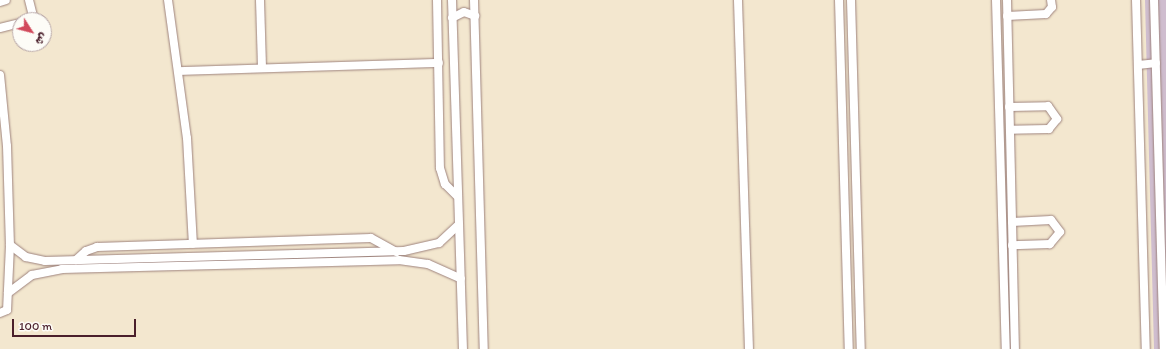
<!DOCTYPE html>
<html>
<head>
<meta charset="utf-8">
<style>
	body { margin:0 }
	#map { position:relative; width:1166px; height:349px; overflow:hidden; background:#f3e7cf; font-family:Itim,"Playpen Sans Arabic",sans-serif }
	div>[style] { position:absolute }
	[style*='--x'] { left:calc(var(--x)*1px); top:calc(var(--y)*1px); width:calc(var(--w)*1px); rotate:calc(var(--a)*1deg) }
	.industrial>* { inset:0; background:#cfbdcf }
	.roads { filter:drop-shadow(0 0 1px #9e837d) drop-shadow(0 0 1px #9e837d) }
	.minor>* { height:8px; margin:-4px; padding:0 4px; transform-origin:4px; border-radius:4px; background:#fff }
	span { translate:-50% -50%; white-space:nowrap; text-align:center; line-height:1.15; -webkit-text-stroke:3.5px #fdfcf7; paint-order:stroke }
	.north { position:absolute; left:12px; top:12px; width:40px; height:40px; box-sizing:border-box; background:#fdfcf7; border:1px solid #b5a4a5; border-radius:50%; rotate:126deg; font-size:11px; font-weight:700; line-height:16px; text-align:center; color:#4a1f2b }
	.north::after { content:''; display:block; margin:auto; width:14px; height:18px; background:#d1495b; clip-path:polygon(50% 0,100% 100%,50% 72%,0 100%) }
	.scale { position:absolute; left:12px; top:319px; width:124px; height:18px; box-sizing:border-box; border:2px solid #4a1f2b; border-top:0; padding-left:5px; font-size:12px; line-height:14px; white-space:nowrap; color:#4a1f2b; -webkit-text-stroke:3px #fdfcf7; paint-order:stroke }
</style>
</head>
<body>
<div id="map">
	<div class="industrial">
		<i style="clip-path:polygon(1145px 0,1166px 0,1166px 349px,1154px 349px)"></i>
	</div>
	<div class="roads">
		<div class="minor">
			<i style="--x:29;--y:0;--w:16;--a:76"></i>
			<i style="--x:33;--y:16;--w:5;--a:127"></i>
			<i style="--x:168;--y:0;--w:139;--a:82.2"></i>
			<i style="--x:187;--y:138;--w:106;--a:86.8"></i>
			<i style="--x:260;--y:0;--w:68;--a:88.3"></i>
			<i style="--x:437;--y:0;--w:168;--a:89"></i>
			<i style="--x:440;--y:168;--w:17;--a:73"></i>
			<i style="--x:445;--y:184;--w:17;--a:45"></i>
			<i style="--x:452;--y:0;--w:349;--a:88.2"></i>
			<i style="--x:474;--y:0;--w:349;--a:88.4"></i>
			<i style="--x:738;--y:0;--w:349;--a:88.2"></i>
			<i style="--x:839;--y:0;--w:349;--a:88.4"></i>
			<i style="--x:851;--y:0;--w:349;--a:88.4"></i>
			<i style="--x:996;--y:0;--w:349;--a:88.4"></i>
			<i style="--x:1007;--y:0;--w:349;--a:88.7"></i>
			<i style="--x:1136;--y:0;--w:349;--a:88.4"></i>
			<i style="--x:1154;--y:0;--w:349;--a:88.4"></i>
			<i style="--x:0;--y:2;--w:6;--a:-18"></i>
			<i style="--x:1007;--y:16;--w:39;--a:-3"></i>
			<i style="--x:1046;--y:14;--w:9;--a:-49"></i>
			<i style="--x:1052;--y:7;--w:7;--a:-98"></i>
			<i style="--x:452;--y:18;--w:13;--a:-27"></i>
			<i style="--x:464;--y:12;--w:12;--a:20"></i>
			<i style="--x:0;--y:28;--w:21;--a:-14"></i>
			<i style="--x:1138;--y:65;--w:18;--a:-6"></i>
			<i style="--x:181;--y:71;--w:258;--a:-1.8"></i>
			<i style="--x:0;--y:75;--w:71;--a:84.4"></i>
			<i style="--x:7;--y:146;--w:99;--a:88.3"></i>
			<i style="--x:10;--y:245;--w:65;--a:92.6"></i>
			<i style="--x:7;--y:310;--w:8;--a:157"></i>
			<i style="--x:1009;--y:107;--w:39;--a:-1"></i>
			<i style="--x:1048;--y:106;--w:16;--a:55"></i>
			<i style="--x:1057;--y:119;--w:13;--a:129"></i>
			<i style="--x:1049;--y:129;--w:39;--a:179"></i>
			<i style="--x:1012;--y:222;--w:39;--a:-3"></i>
			<i style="--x:1051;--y:220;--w:15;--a:53"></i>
			<i style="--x:1060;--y:232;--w:16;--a:130"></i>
			<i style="--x:1050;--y:244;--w:38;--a:178"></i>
			<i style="--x:10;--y:245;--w:20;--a:37"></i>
			<i style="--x:26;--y:257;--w:19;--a:12"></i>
			<i style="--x:45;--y:261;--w:359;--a:-1.6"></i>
			<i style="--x:404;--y:251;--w:36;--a:-13"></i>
			<i style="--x:439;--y:243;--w:26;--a:-43"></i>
			<i style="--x:76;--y:260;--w:13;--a:-42"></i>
			<i style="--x:86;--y:251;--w:12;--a:-20"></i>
			<i style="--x:97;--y:247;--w:274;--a:-1.9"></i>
			<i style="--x:371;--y:238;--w:29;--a:29"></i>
			<i style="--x:8;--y:293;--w:30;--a:-37"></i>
			<i style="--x:32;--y:275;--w:31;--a:-11"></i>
			<i style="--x:62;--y:269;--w:337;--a:-1.5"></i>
			<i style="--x:399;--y:260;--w:29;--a:8"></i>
			<i style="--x:428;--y:264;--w:36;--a:24"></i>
		</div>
	</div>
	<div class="north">ش</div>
	<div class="scale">100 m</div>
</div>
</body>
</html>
